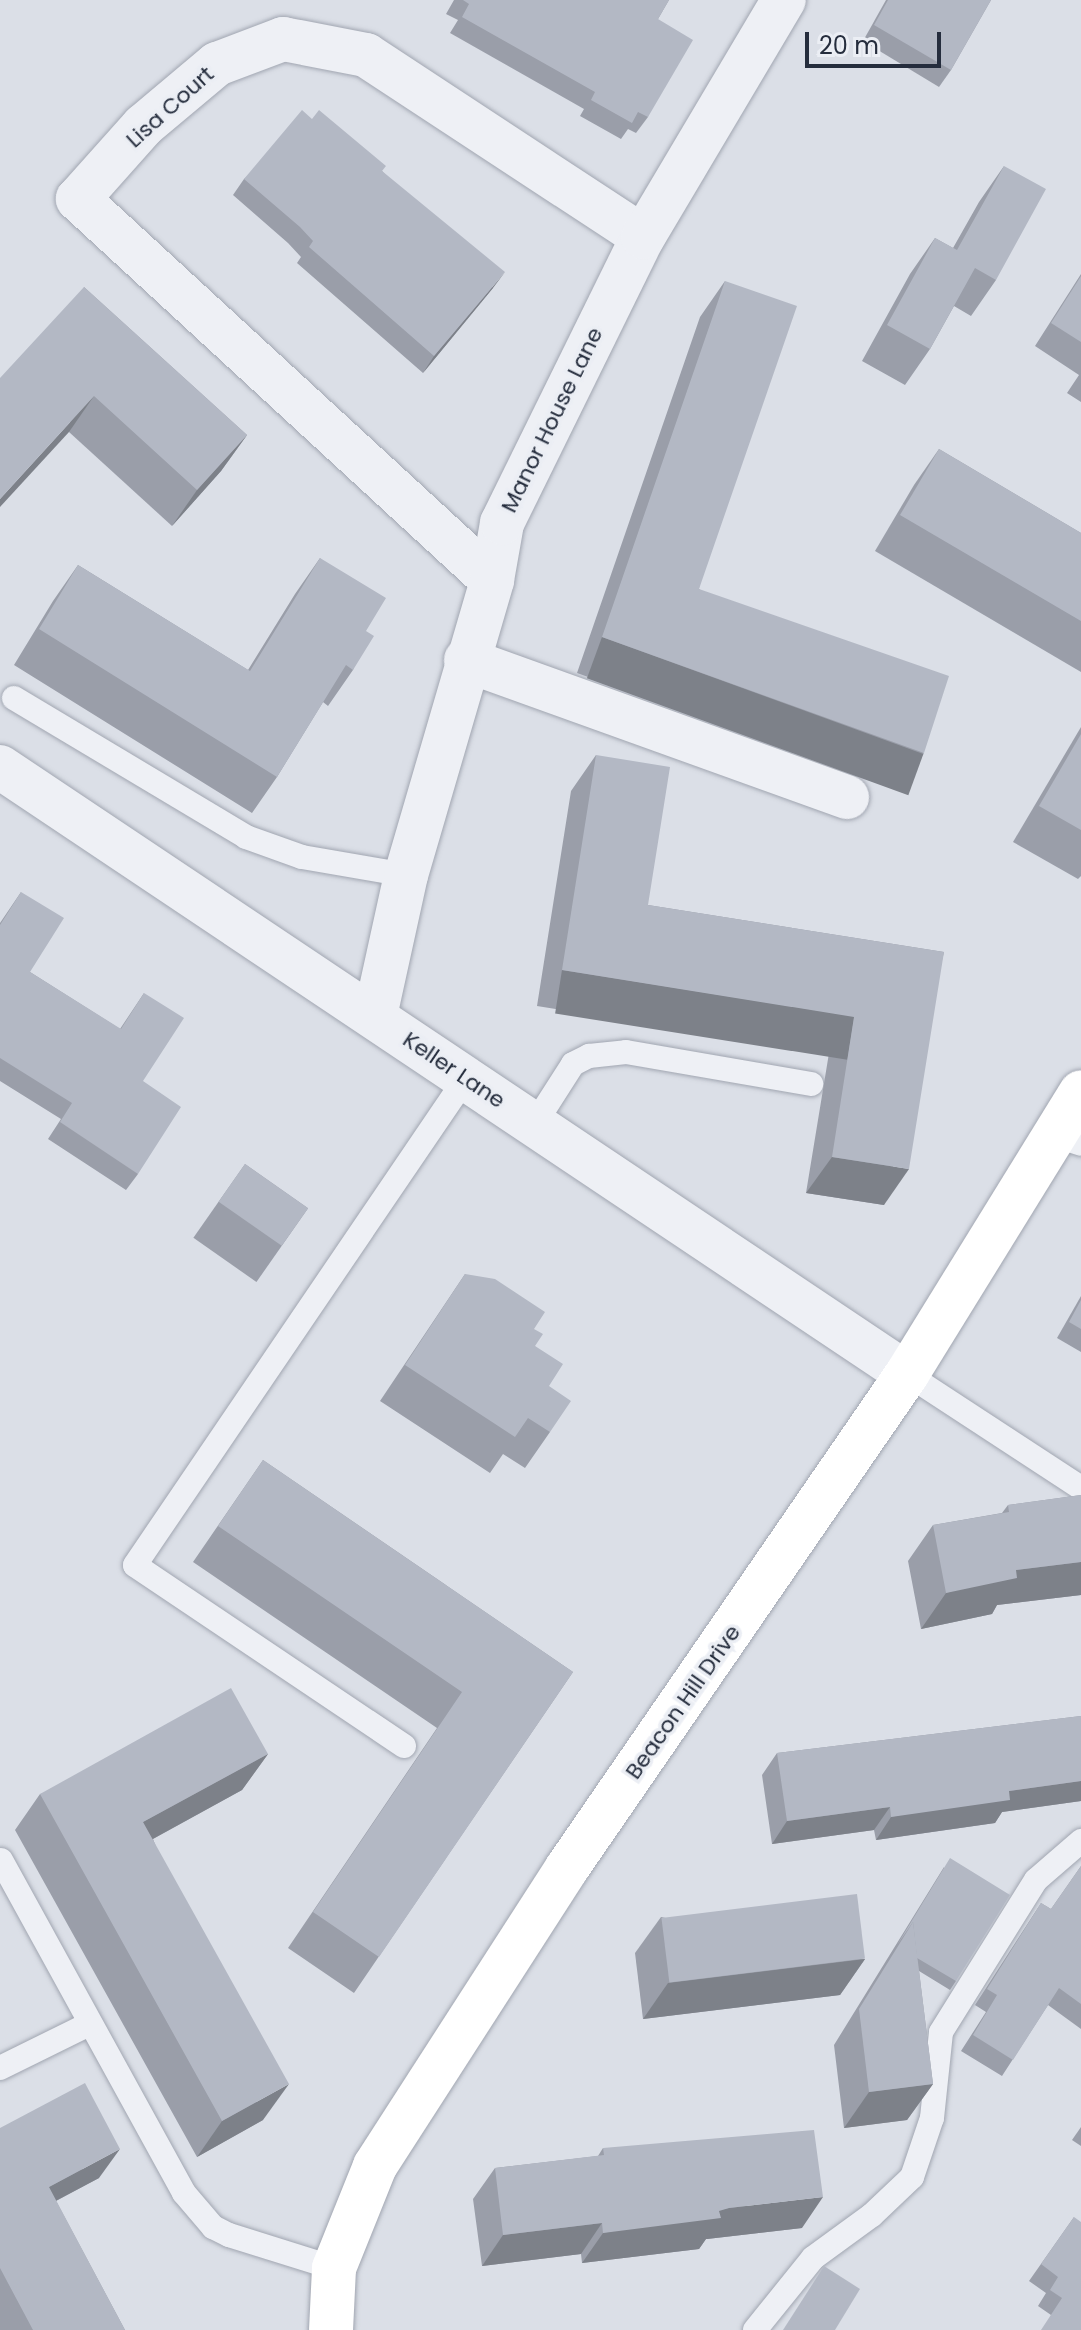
<!DOCTYPE html>
<html>
<head>
<meta charset="utf-8">
<style>
	body { margin:0 }
	#map { position:relative; width:1081px; height:2330px; overflow:hidden; background:#dbdfe7; font-family:Poppins,sans-serif }
	div>[style] { position:absolute }
	[style*='--x'] { left:calc(var(--x)*1px); top:calc(var(--y)*1px); width:calc(var(--w)*1px); rotate:calc(var(--a)*1deg) }
	.roads { filter:drop-shadow(0 0 2px #a1a6b1) drop-shadow(0 0 2px #a1a6b1) }
	.lane>* { height:24px; margin:-12px; padding:0 12px; transform-origin:12px; border-radius:12px; background:#eef0f5 }
	.street>* { height:44px; margin:-22px; padding:0 22px; transform-origin:22px; border-radius:22px; background:#eef0f5 }
	.secondary>* { height:44px; margin:-22px; padding:0 22px; transform-origin:22px; border-radius:22px; background:#fff }
	.wall>* { inset:0; background:#9a9ea9; transform-origin:0 0 }
	.shaded-wall>* { inset:0; background:#7d8189; transform-origin:0 0 }
	.building>* { inset:0; background:#b3b8c4; transform-origin:0 0 }
	span { translate:-50% -50%; white-space:nowrap; text-align:center; line-height:1.15; -webkit-text-stroke:7px #ebeef4; paint-order:stroke }
	.street-label { font-size:22px; color:#252d3d }
	.scale { position:absolute; left:805px; top:32px; width:136px; height:36px; box-sizing:border-box; border:4px solid #252d3d; border-top:0; padding-left:10px; font-size:24px; line-height:28px; white-space:nowrap; color:#252d3d; -webkit-text-stroke:6px #ebeef4; paint-order:stroke }
</style>
</head>
<body>
<div id="map">
	<div class="roads">
		<div class="lane">
			<i style="--x:14;--y:698;--w:270;--a:30.9"></i>
			<i style="--x:246;--y:837;--w:59;--a:19.7"></i>
			<i style="--x:302;--y:857;--w:106;--a:9.8"></i>
			<i style="--x:534;--y:1125;--w:72;--a:-57.4"></i>
			<i style="--x:573;--y:1064;--w:18;--a:-27"></i>
			<i style="--x:589;--y:1056;--w:37;--a:-6"></i>
			<i style="--x:626;--y:1052;--w:188;--a:9.8"></i>
			<i style="--x:1054;--y:1135;--w:28;--a:18"></i>
			<i style="--x:907;--y:1374;--w:208;--a:33.2"></i>
			<i style="--x:404;--y:1746;--w:324;--a:-146.1"></i>
			<i style="--x:135;--y:1565;--w:587;--a:-55.82"></i>
			<i style="--x:1;--y:1860;--w:380;--a:61.2"></i>
			<i style="--x:184;--y:2193;--w:45;--a:49.5"></i>
			<i style="--x:213;--y:2227;--w:18;--a:27"></i>
			<i style="--x:229;--y:2235;--w:110;--a:17.4"></i>
			<i style="--x:0;--y:2068;--w:99;--a:-26.3"></i>
			<i style="--x:755;--y:2330;--w:92;--a:-51.1"></i>
			<i style="--x:813;--y:2258;--w:73;--a:-36.1"></i>
			<i style="--x:872;--y:2215;--w:55;--a:-43.5"></i>
			<i style="--x:912;--y:2177;--w:62;--a:-71.3"></i>
			<i style="--x:932;--y:2118;--w:86;--a:-84"></i>
			<i style="--x:941;--y:2032;--w:179;--a:-58"></i>
			<i style="--x:1036;--y:1880;--w:60;--a:-40.9"></i>
		</div>
		<div class="street">
			<i style="--x:492;--y:580;--w:563;--a:-137.38"></i>
			<i style="--x:78;--y:199;--w:98;--a:-48.3"></i>
			<i style="--x:143;--y:126;--w:97;--a:-40"></i>
			<i style="--x:217;--y:64;--w:71;--a:-20.7"></i>
			<i style="--x:283;--y:39;--w:85;--a:10.9"></i>
			<i style="--x:366;--y:55;--w:331;--a:33.3"></i>
			<i style="--x:466;--y:660;--w:405;--a:19.8"></i>
			<i style="--x:0;--y:767;--w:1091;--a:33.79"></i>
			<i style="--x:375;--y:1016;--w:144;--a:-77.6"></i>
			<i style="--x:406;--y:875;--w:307;--a:-73.7"></i>
			<i style="--x:492;--y:580;--w:58;--a:-80"></i>
			<i style="--x:502;--y:523;--w:319;--a:-63.8"></i>
			<i style="--x:643;--y:237;--w:276;--a:-59.3"></i>
		</div>
		<div class="secondary">
			<i style="--x:331;--y:2330;--w:62;--a:-87.2"></i>
			<i style="--x:334;--y:2268;--w:110;--a:-68.1"></i>
			<i style="--x:375;--y:2166;--w:354;--a:-57.2"></i>
			<i style="--x:567;--y:1868;--w:600;--a:-55.46"></i>
			<i style="--x:907;--y:1374;--w:331;--a:-58.3"></i>
		</div>
	</div>
	<div class="wall">
		<i style="clip-path:polygon(454px 0,669px 0,658px 19px,648px 117px,636px 133px,628px 129px,621px 139px,580px 116px,584px 109px,450px 33px,458px 20px,446px 14px)"></i>
		<i style="clip-path:polygon(886px 0,991px 0,951px 70px,939px 87px,863px 41px)"></i>
		<i style="clip-path:polygon(312px 119px,382px 171px,493px 288px,423px 373px,297px 263px,301px 257px,288px 243px,233px 195px,244px 179px)"></i>
		<i style="clip-path:polygon(1004px 166px,996px 280px,971px 316px,954px 306px,930px 349px,905px 385px,862px 361px,910px 274px,935px 238px,953px 248px,979px 202px)"></i>
		<i style="clip-path:polygon(1081px 274px,1081px 402px,1067px 393px,1079px 375px,1035px 346px)"></i>
		<i style="clip-path:polygon(725px 281px,699px 589px,924px 753px,899px 789px,577px 673px,700px 317px)"></i>
		<i style="clip-path:polygon(84px 287px,247px 435px,221px 471px,172px 526px,69px 432px)"></i>
		<i style="clip-path:polygon(939px 449px,1081px 533px,1081px 672px,875px 551px,914px 485px)"></i>
		<i style="clip-path:polygon(320px 558px,366px 631px,353px 670px,328px 706px,323px 702px,277px 777px,252px 813px,14px 665px,53px 601px,78px 565px,248px 670px,295px 594px)"></i>
		<i style="clip-path:polygon(1081px 727px,1081px 876px,1078px 879px,1013px 842px)"></i>
		<i style="clip-path:polygon(596px 755px,648px 905px,944px 952px,884px 1205px,806px 1193px,829px 1053px,537px 1006px,571px 791px)"></i>
		<i style="clip-path:polygon(21px 892px,30px 972px,120px 1029px,144px 993px,143px 1081px,138px 1174px,126px 1190px,48px 1139px,61px 1119px,0 1081px,0 923px)"></i>
		<i style="left:245px;top:1164px;width:77px;height:90px;rotate:35deg"></i>
		<i style="clip-path:polygon(465px 1274px,535px 1346px,549px 1386px,550px 1432px,525px 1468px,503px 1454px,490px 1473px,380px 1401px)"></i>
		<i style="clip-path:polygon(1081px 1296px,1081px 1352px,1057px 1338px)"></i>
		<i style="clip-path:polygon(263px 1460px,573px 1672px,354px 1993px,288px 1948px,437px 1728px,193px 1562px)"></i>
		<i style="clip-path:polygon(1081px 1495px,1081px 1595px,997px 1605px,992px 1614px,921px 1629px,908px 1561px,933px 1525px,1002px 1513px,1008px 1505px)"></i>
		<i style="clip-path:polygon(1081px 1716px,1081px 1801px,1002px 1812px,995px 1823px,876px 1840px,874px 1830px,772px 1844px,762px 1775px,777px 1753px)"></i>
		<i style="clip-path:polygon(268px 1754px,242px 1790px,153px 1839px,263px 2120px,197px 2157px,15px 1830px,40px 1794px)"></i>
		<i style="clip-path:polygon(1081px 1866px,1081px 2029px,1048px 2005px,1002px 2076px,961px 2051px,986px 2012px,975px 2005px,1041px 1903px,1051px 1909px)"></i>
		<i style="clip-path:polygon(944px 1867px,956px 1981px,950px 1990px,919px 1971px,933px 2084px,907px 2120px,844px 2128px,834px 2045px)"></i>
		<i style="clip-path:polygon(661px 1917px,865px 1959px,840px 1995px,643px 2019px,635px 1953px)"></i>
		<i style="clip-path:polygon(1081px 2127px,1081px 2146px,1072px 2140px)"></i>
		<i style="clip-path:polygon(0 2128px,99px 2178px,56px 2201px,125px 2330px,0 2330px)"></i>
		<i style="clip-path:polygon(603px 2148px,802px 2228px,707px 2239px,706px 2239px,699px 2249px,582px 2263px,581px 2254px,482px 2266px,473px 2199px,495px 2168px,598px 2156px)"></i>
		<i style="clip-path:polygon(1074px 2217px,1081px 2330px,1051px 2315px,1038px 2306px,1046px 2293px,1029px 2281px)"></i>
	</div>
	<div class="shaded-wall">
		<i style="clip-path:polygon(505px 272px,493px 288px,423px 373px,434px 356px)"></i>
		<i style="clip-path:polygon(94px 396px,69px 432px,0 507px,0 499px)"></i>
		<i style="clip-path:polygon(247px 435px,221px 471px,172px 526px,197px 490px)"></i>
		<i style="left:602px;top:637px;width:342px;height:44px;rotate:20deg"></i>
		<i style="left:562px;top:970px;width:296px;height:44px;rotate:9deg"></i>
		<i style="clip-path:polygon(832px 1157px,909px 1169px,884px 1205px,806px 1193px)"></i>
		<i style="clip-path:polygon(1081px 1562px,1081px 1595px,997px 1605px,992px 1614px,921px 1629px,946px 1593px,1016px 1570px)"></i>
		<i style="clip-path:polygon(268px 1754px,242px 1790px,118px 1858px,143px 1822px)"></i>
		<i style="clip-path:polygon(1081px 1781px,1081px 1801px,1002px 1812px,995px 1823px,876px 1840px,891px 1817px,1009px 1791px)"></i>
		<i style="clip-path:polygon(890px 1807px,874px 1830px,772px 1844px,787px 1821px)"></i>
		<i style="clip-path:polygon(865px 1959px,840px 1995px,643px 2019px,668px 1983px)"></i>
		<i style="clip-path:polygon(289px 2084px,263px 2120px,197px 2157px,222px 2121px)"></i>
		<i style="clip-path:polygon(933px 2084px,907px 2120px,844px 2128px,869px 2092px)"></i>
		<i style="clip-path:polygon(120px 2149px,99px 2178px,29px 2215px,49px 2187px)"></i>
		<i style="clip-path:polygon(823px 2197px,802px 2228px,707px 2239px,706px 2239px,699px 2249px,582px 2263px,603px 2233px,729px 2208px)"></i>
		<i style="clip-path:polygon(602px 2223px,581px 2254px,482px 2266px,503px 2235px)"></i>
	</div>
	<div class="building">
		<i style="clip-path:polygon(463px 0,669px 0,658px 19px,693px 40px,648px 117px,638px 112px,632px 123px,591px 100px,595px 92px,462px 17px,469px 4px)"></i>
		<i style="clip-path:polygon(888px 0,991px 0,951px 70px,874px 25px)"></i>
		<i style="clip-path:polygon(302px 110px,312px 119px,319px 110px,386px 166px,382px 171px,505px 272px,434px 356px,309px 247px,313px 241px,300px 227px,244px 179px)"></i>
		<i style="clip-path:polygon(1004px 166px,1046px 189px,996px 280px,975px 268px,930px 349px,887px 325px,935px 238px,957px 250px)"></i>
		<i style="clip-path:polygon(1081px 276px,1081px 342px,1051px 323px)"></i>
		<i style="clip-path:polygon(725px 281px,797px 306px,699px 589px,949px 676px,924px 753px,602px 637px)"></i>
		<i style="clip-path:polygon(84px 287px,247px 435px,197px 490px,94px 396px,0 499px,0 378px)"></i>
		<i style="clip-path:polygon(939px 449px,1081px 533px,1081px 621px,900px 515px)"></i>
		<i style="clip-path:polygon(320px 558px,386px 598px,366px 631px,374px 636px,353px 670px,346px 665px,277px 777px,39px 629px,78px 565px,250px 671px)"></i>
		<i style="clip-path:polygon(1081px 734px,1081px 830px,1039px 806px)"></i>
		<i style="clip-path:polygon(596px 755px,670px 767px,648px 905px,944px 952px,909px 1169px,832px 1157px,854px 1017px,562px 970px)"></i>
		<i style="clip-path:polygon(21px 892px,64px 918px,30px 972px,121px 1029px,144px 993px,184px 1018px,143px 1081px,181px 1107px,138px 1174px,60px 1122px,72px 1103px,0 1058px,0 925px)"></i>
		<i style="left:245px;top:1164px;width:77px;height:46px;rotate:35deg"></i>
		<i style="clip-path:polygon(465px 1274px,495px 1279px,545px 1312px,534px 1329px,543px 1334px,535px 1346px,563px 1364px,549px 1386px,571px 1401px,550px 1432px,528px 1418px,515px 1437px,405px 1365px)"></i>
		<i style="clip-path:polygon(1081px 1300px,1081px 1329px,1069px 1322px)"></i>
		<i style="clip-path:polygon(263px 1460px,573px 1672px,379px 1957px,313px 1912px,462px 1692px,218px 1526px)"></i>
		<i style="clip-path:polygon(1081px 1495px,1081px 1562px,1016px 1570px,1017px 1578px,946px 1593px,933px 1525px,1009px 1512px,1008px 1505px)"></i>
		<i style="clip-path:polygon(231px 1688px,268px 1754px,143px 1822px,289px 2084px,222px 2121px,40px 1794px)"></i>
		<i style="clip-path:polygon(1081px 1716px,1081px 1781px,1009px 1791px,1010px 1800px,891px 1817px,890px 1807px,787px 1821px,777px 1753px)"></i>
		<i style="clip-path:polygon(950px 1858px,1010px 1895px,956px 1981px,917px 1958px,913px 1922px,897px 1945px)"></i>
		<i style="clip-path:polygon(1081px 1866px,1081px 2004px,1059px 1988px,1013px 2060px,973px 2035px,997px 1995px,987px 1989px,1041px 1903px,1051px 1909px)"></i>
		<i style="left:857px;top:1894px;width:65px;height:197px;rotate:83deg"></i>
		<i style="clip-path:polygon(913px 1922px,933px 2084px,869px 2092px,859px 2009px)"></i>
		<i style="clip-path:polygon(85px 2083px,120px 2149px,49px 2187px,125px 2330px,33px 2330px,0 2268px,0 2128px)"></i>
		<i style="clip-path:polygon(814px 2130px,823px 2197px,729px 2208px,719px 2211px,721px 2218px,603px 2233px,602px 2223px,503px 2235px,495px 2168px,604px 2155px,603px 2148px)"></i>
		<i style="clip-path:polygon(1074px 2217px,1081px 2222px,1081px 2330px,1041px 2330px,1062px 2298px,1050px 2290px,1058px 2277px,1041px 2264px)"></i>
		<i style="clip-path:polygon(824px 2266px,860px 2289px,835px 2330px,783px 2330px)"></i>
	</div>
	<div class="street-label">
		<span style="left:170px;top:107px;rotate:-42deg">Lisa Court</span>
		<span style="left:552px;top:420px;rotate:-64deg">Manor House Lane</span>
		<span style="left:454px;top:1070px;rotate:34deg">Keller Lane</span>
		<span style="left:683px;top:1702px;rotate:-55deg">Beacon Hill Drive</span>
	</div>
	<div class="scale">20 m</div>
</div>
</body>
</html>
